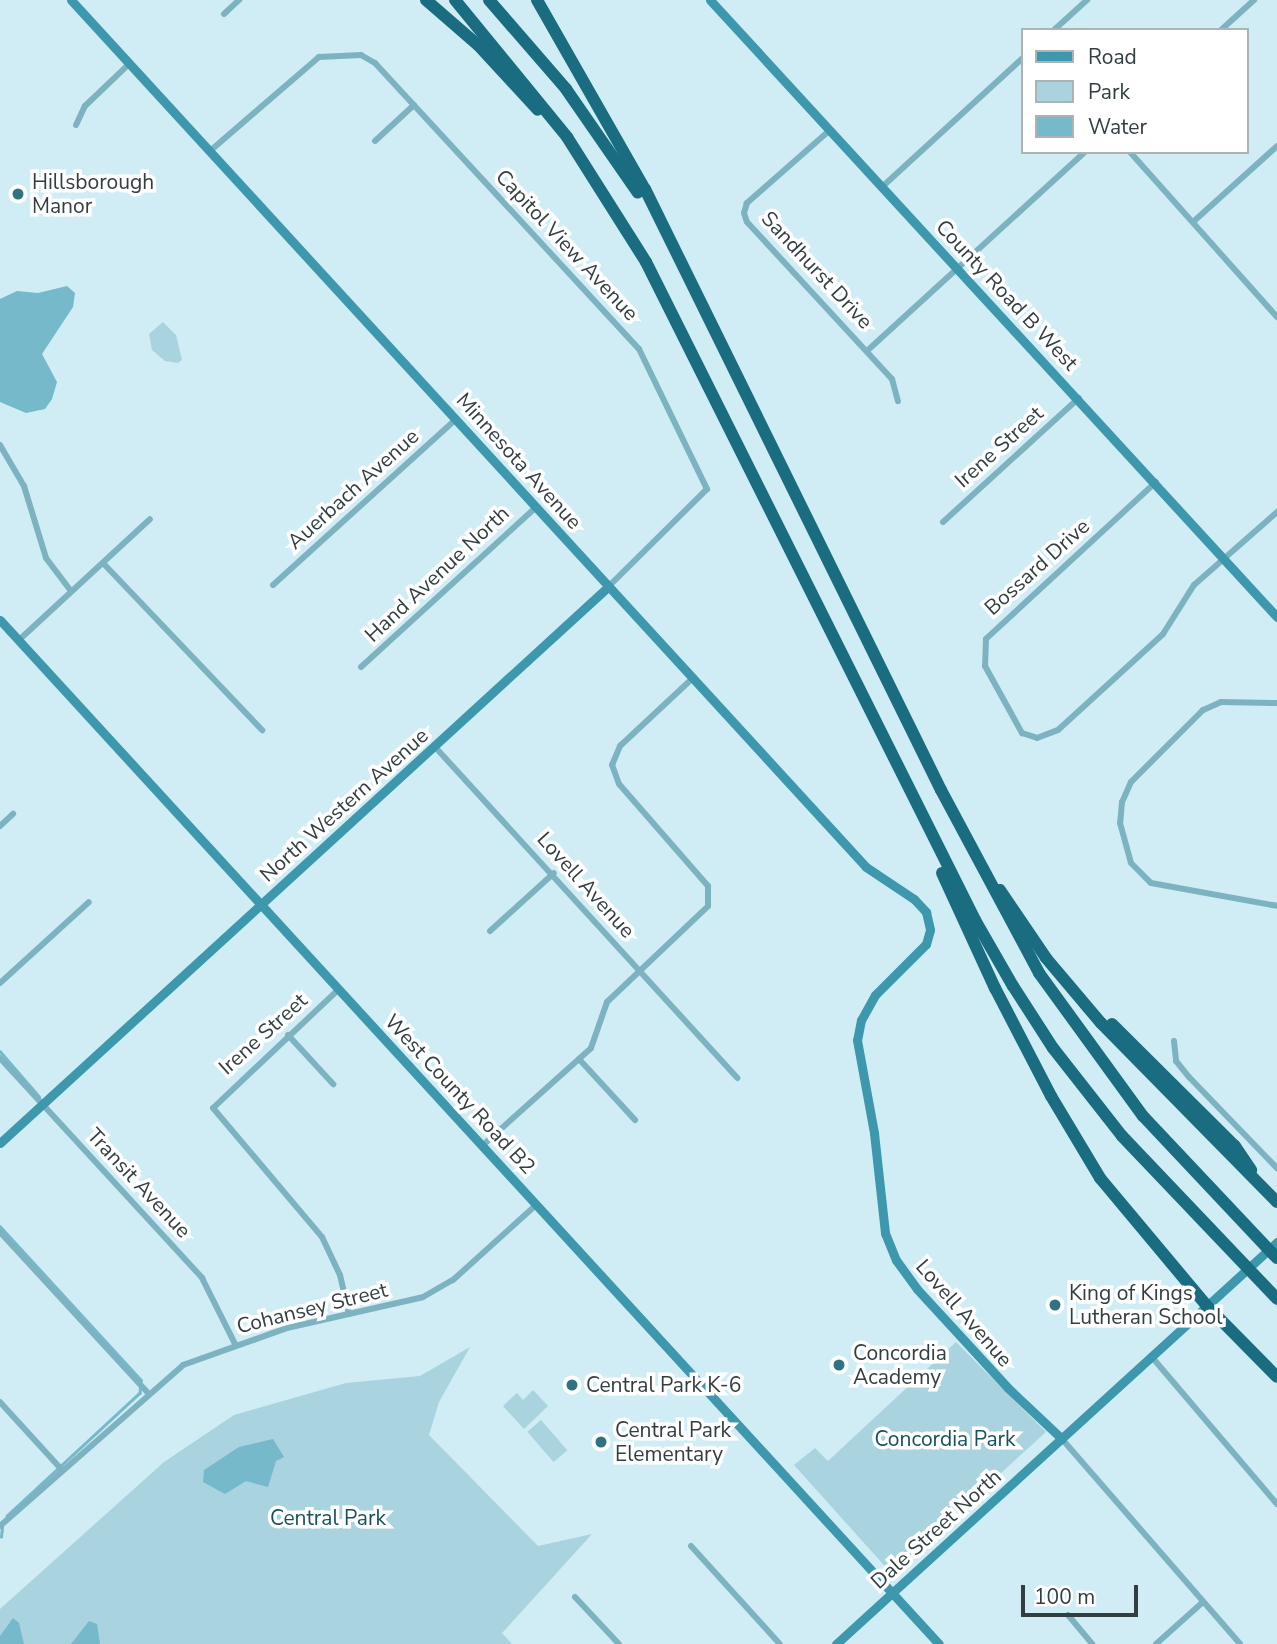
<!DOCTYPE html>
<html>
<head>
<meta charset="utf-8">
<style>
	body { margin:0 }
	#map { position:relative; width:1277px; height:1644px; overflow:hidden; background:#d0edf5; font-family:"Nunito Sans",sans-serif }
	div>[style] { position:absolute }
	[style*='--x'] { left:calc(var(--x)*1px); top:calc(var(--y)*1px); width:calc(var(--w)*1px); rotate:calc(var(--a)*1deg) }
	.green>* { inset:0; background:#a9d3de; transform-origin:0 0 }
	.water>* { inset:0; background:#75b9cb }
	.stream>* { height:2.5px; margin:-1.25px; padding:0 1.25px; transform-origin:1.25px; border-radius:1.25px; background:#75b9cb }
	.street>* { height:6px; margin:-3px; padding:0 3px; transform-origin:3px; border-radius:3px; background:#7db3c1 }
	.secondary>* { height:9px; margin:-4.5px; padding:0 4.5px; transform-origin:4.5px; border-radius:4.5px; background:#3d98ae }
	.highway>* { height:12px; margin:-6px; padding:0 6px; transform-origin:6px; border-radius:6px; background:#1a6d80 }
	.dots>* { width:19px; height:19px; translate:-50% -50%; box-sizing:border-box; border:4px solid #fff; border-radius:50% }
	span { translate:-50% -50%; white-space:nowrap; text-align:center; line-height:1.15; -webkit-text-stroke:7px #fff; paint-order:stroke }
	.poi-label { font-size:21px; color:#323e41 }
	.left { translate:0 -50%; text-align:left }
	.street-label { font-size:21px; color:#323e41 }
	.park-label { font-size:21px; color:#16515e }
	.legend { position:absolute; left:1021px; top:28px; width:228px; height:126px; box-sizing:border-box; background:#fff; border:2px solid #adb2b3; margin:0; padding:9px 12px; list-style:none; font-size:21px; color:#323e41 }
	.legend li { display:flex; align-items:center; gap:14px; height:35px }
	.legend b { width:35px; border:2px solid #adb2b3 }
	.scale { position:absolute; left:1021px; top:1585px; width:117px; height:32px; box-sizing:border-box; border:4px solid #323e41; border-top:0; padding-left:9px; font-size:21px; line-height:24px; white-space:nowrap; color:#323e41; -webkit-text-stroke:5px #fff; paint-order:stroke }
</style>
</head>
<body>
<div id="map">
	<div class="green">
		<i style="clip-path:polygon(163px 322px,176px 335px,182px 360px,178px 363px,165px 361px,152px 350px,149px 334px)"></i>
		<i style="clip-path:polygon(956px 1342px,1046px 1432px,891px 1573px,794px 1465px,815px 1448px,828px 1461px)"></i>
		<i style="clip-path:polygon(470px 1347px,439px 1402px,429px 1435px,538px 1546px,592px 1534px,502px 1633px,512px 1644px,0 1644px,0 1609px,164px 1462px,234px 1415px,346px 1383px,420px 1376px)"></i>
		<i style="clip-path:polygon(533px 1390px,548px 1406px,524px 1429px,503px 1406px,517px 1393px,523px 1400px)"></i>
		<i style="left:541px;top:1420px;width:40px;height:18px;rotate:49deg"></i>
	</div>
	<div class="water">
		<i style="clip-path:polygon(67px 286px,75px 293px,73px 307px,42px 354px,57px 382px,52px 399px,45px 409px,26px 413px,0 402px,0 299px,17px 291px,38px 293px)"></i>
		<i style="clip-path:polygon(273px 1439px,284px 1457px,276px 1461px,268px 1487px,246px 1481px,225px 1494px,203px 1482px,204px 1470px,239px 1447px)"></i>
		<i style="clip-path:polygon(13px 1618px,19px 1623px,24px 1644px,0 1644px,0 1636px)"></i>
		<i style="clip-path:polygon(89px 1621px,97px 1624px,100px 1644px,71px 1644px)"></i>
	</div>
	<div class="stream">
		<i style="--x:0;--y:1051;--w:60;--a:49.1"></i>
		<i style="--x:0;--y:1226;--w:209;--a:47.5"></i>
		<i style="--x:141;--y:1380;--w:13;--a:94"></i>
		<i style="--x:140;--y:1393;--w:181;--a:137.2"></i>
		<i style="--x:1;--y:1537;--w:10;--a:-84"></i>
	</div>
	<div class="street">
		<i style="--x:224;--y:14;--w:21;--a:-43"></i>
		<i style="--x:1054;--y:30;--w:45;--a:-42.3"></i>
		<i style="--x:1221;--y:30;--w:45;--a:-42.3"></i>
		<i style="--x:76;--y:125;--w:21;--a:-65"></i>
		<i style="--x:85;--y:106;--w:61;--a:-43.7"></i>
		<i style="--x:830;--y:130;--w:111;--a:138.7"></i>
		<i style="--x:747;--y:203;--w:10;--a:107"></i>
		<i style="--x:744;--y:213;--w:9;--a:72"></i>
		<i style="--x:747;--y:222;--w:214;--a:47.3"></i>
		<i style="--x:892;--y:379;--w:23;--a:75"></i>
		<i style="--x:375;--y:141;--w:53;--a:-42.7"></i>
		<i style="--x:210;--y:151;--w:144;--a:-40.8"></i>
		<i style="--x:319;--y:57;--w:42;--a:-2.7"></i>
		<i style="--x:361;--y:55;--w:16;--a:30"></i>
		<i style="--x:375;--y:63;--w:389;--a:47.3"></i>
		<i style="--x:639;--y:349;--w:156;--a:64.1"></i>
		<i style="--x:707;--y:489;--w:138;--a:135.3"></i>
		<i style="--x:1130;--y:152;--w:221;--a:48.3"></i>
		<i style="--x:882;--y:187;--w:191;--a:-42.5"></i>
		<i style="--x:1193;--y:222;--w:113;--a:-42.1"></i>
		<i style="--x:868;--y:350;--w:294;--a:-42.4"></i>
		<i style="--x:0;--y:445;--w:48;--a:59.7"></i>
		<i style="--x:24;--y:486;--w:75;--a:73"></i>
		<i style="--x:46;--y:558;--w:41;--a:52.9"></i>
		<i style="--x:1156;--y:482;--w:231;--a:137.3"></i>
		<i style="--x:986;--y:639;--w:27;--a:92"></i>
		<i style="--x:985;--y:666;--w:77;--a:61.1"></i>
		<i style="--x:1022;--y:733;--w:16;--a:18"></i>
		<i style="--x:1037;--y:738;--w:22;--a:-21"></i>
		<i style="--x:1058;--y:730;--w:142;--a:-42.4"></i>
		<i style="--x:1163;--y:634;--w:58;--a:-57.7"></i>
		<i style="--x:1194;--y:585;--w:111;--a:-41.3"></i>
		<i style="--x:943;--y:522;--w:184;--a:-42.4"></i>
		<i style="--x:103;--y:563;--w:231;--a:46.4"></i>
		<i style="--x:273;--y:585;--w:248;--a:-42.2"></i>
		<i style="--x:19;--y:640;--w:178;--a:-42.7"></i>
		<i style="--x:361;--y:667;--w:237;--a:-42.4"></i>
		<i style="--x:1277;--y:703;--w:56;--a:-179"></i>
		<i style="--x:1221;--y:702;--w:20;--a:156"></i>
		<i style="--x:1203;--y:710;--w:102;--a:135"></i>
		<i style="--x:1131;--y:782;--w:22;--a:114"></i>
		<i style="--x:1122;--y:802;--w:21;--a:95"></i>
		<i style="--x:1120;--y:823;--w:41;--a:74.6"></i>
		<i style="--x:1131;--y:863;--w:28;--a:45"></i>
		<i style="--x:1151;--y:883;--w:128;--a:10.3"></i>
		<i style="--x:436;--y:748;--w:447;--a:47.6"></i>
		<i style="--x:0;--y:826;--w:18;--a:-43"></i>
		<i style="--x:490;--y:931;--w:86;--a:-42.2"></i>
		<i style="--x:0;--y:983;--w:120;--a:-42.3"></i>
		<i style="--x:339;--y:989;--w:173;--a:136.6"></i>
		<i style="--x:213;--y:1108;--w:169;--a:49.8"></i>
		<i style="--x:322;--y:1237;--w:42;--a:64.7"></i>
		<i style="--x:340;--y:1275;--w:40;--a:77"></i>
		<i style="--x:288;--y:1035;--w:67;--a:47.4"></i>
		<i style="--x:1174;--y:1041;--w:20;--a:84"></i>
		<i style="--x:1176;--y:1061;--w:21;--a:51"></i>
		<i style="--x:1189;--y:1077;--w:127;--a:46"></i>
		<i style="--x:0;--y:1058;--w:299;--a:47.4"></i>
		<i style="--x:202;--y:1278;--w:74;--a:63.4"></i>
		<i style="--x:579;--y:1059;--w:83;--a:47.4"></i>
		<i style="--x:483;--y:1145;--w:145;--a:-41.9"></i>
		<i style="--x:591;--y:1048;--w:49;--a:-70.8"></i>
		<i style="--x:607;--y:1002;--w:139;--a:-43.5"></i>
		<i style="--x:708;--y:906;--w:20;--a:-90"></i>
		<i style="--x:708;--y:886;--w:135;--a:-131.1"></i>
		<i style="--x:619;--y:784;--w:20;--a:-110"></i>
		<i style="--x:612;--y:765;--w:21;--a:-67"></i>
		<i style="--x:620;--y:746;--w:100;--a:-43"></i>
		<i style="--x:0;--y:1232;--w:217;--a:47.4"></i>
		<i style="--x:1151;--y:1356;--w:194;--a:49.6"></i>
		<i style="--x:0;--y:1402;--w:92;--a:47.6"></i>
		<i style="--x:1062;--y:1439;--w:271;--a:49"></i>
		<i style="--x:0;--y:1526;--w:244;--a:-41.3"></i>
		<i style="--x:183;--y:1365;--w:110;--a:-19.6"></i>
		<i style="--x:287;--y:1328;--w:139;--a:-12.8"></i>
		<i style="--x:423;--y:1297;--w:34;--a:-30"></i>
		<i style="--x:453;--y:1280;--w:113;--a:-42.1"></i>
		<i style="--x:691;--y:1546;--w:132;--a:47.8"></i>
		<i style="--x:575;--y:1597;--w:64;--a:46.9"></i>
		<i style="--x:1068;--y:1615;--w:38;--a:50"></i>
		<i style="--x:1156;--y:1644;--w:63;--a:-41.8"></i>
	</div>
	<div class="secondary">
		<i style="--x:71;--y:0;--w:1176;--a:47.48"></i>
		<i style="--x:866;--y:867;--w:58;--a:33.7"></i>
		<i style="--x:914;--y:899;--w:18;--a:47"></i>
		<i style="--x:926;--y:912;--w:18;--a:77"></i>
		<i style="--x:930;--y:930;--w:15;--a:106"></i>
		<i style="--x:926;--y:944;--w:72;--a:135"></i>
		<i style="--x:875;--y:995;--w:29;--a:119"></i>
		<i style="--x:861;--y:1020;--w:20;--a:101"></i>
		<i style="--x:857;--y:1040;--w:95;--a:79.6"></i>
		<i style="--x:874;--y:1133;--w:101;--a:83.7"></i>
		<i style="--x:885;--y:1233;--w:29;--a:68"></i>
		<i style="--x:896;--y:1260;--w:36;--a:54"></i>
		<i style="--x:917;--y:1289;--w:134;--a:47.4"></i>
		<i style="--x:1008;--y:1388;--w:74;--a:43.4"></i>
		<i style="--x:710;--y:0;--w:838;--a:47.42"></i>
		<i style="--x:0;--y:620;--w:1389;--a:47.48"></i>
		<i style="--x:0;--y:1143;--w:825;--a:-42.45"></i>
		<i style="--x:836;--y:1644;--w:597;--a:-42.35"></i>
	</div>
	<div class="highway">
		<i style="--x:426;--y:0;--w:69;--a:40.9"></i>
		<i style="--x:478;--y:45;--w:88;--a:47.3"></i>
		<i style="--x:455;--y:0;--w:177;--a:50.7"></i>
		<i style="--x:567;--y:137;--w:148;--a:57.7"></i>
		<i style="--x:646;--y:262;--w:736;--a:63.43"></i>
		<i style="--x:975;--y:920;--w:76;--a:60.1"></i>
		<i style="--x:1013;--y:986;--w:74;--a:57.2"></i>
		<i style="--x:1053;--y:1048;--w:112;--a:51.9"></i>
		<i style="--x:1122;--y:1136;--w:225;--a:46.4"></i>
		<i style="--x:489;--y:0;--w:118;--a:49.1"></i>
		<i style="--x:566;--y:89;--w:126;--a:55.3"></i>
		<i style="--x:537;--y:0;--w:218;--a:60.3"></i>
		<i style="--x:645;--y:189;--w:670;--a:63.78"></i>
		<i style="--x:941;--y:790;--w:208;--a:61.8"></i>
		<i style="--x:1039;--y:973;--w:177;--a:54"></i>
		<i style="--x:1143;--y:1116;--w:195;--a:46.7"></i>
		<i style="--x:942;--y:873;--w:127;--a:65.3"></i>
		<i style="--x:995;--y:988;--w:122;--a:62.6"></i>
		<i style="--x:1051;--y:1096;--w:96;--a:59.1"></i>
		<i style="--x:1100;--y:1178;--w:168;--a:50.1"></i>
		<i style="--x:1208;--y:1307;--w:98;--a:45.4"></i>
		<i style="--x:1000;--y:890;--w:82;--a:55.9"></i>
		<i style="--x:1046;--y:958;--w:85;--a:49.8"></i>
		<i style="--x:1101;--y:1023;--w:251;--a:45.5"></i>
		<i style="--x:1112;--y:1024;--w:173;--a:44.8"></i>
		<i style="--x:1235;--y:1146;--w:29;--a:56"></i>
	</div>
	<div class="dots">
		<i style="left:18px;top:194px;background:#2f7383"></i>
		<i style="left:1055px;top:1305px;background:#2f7383"></i>
		<i style="left:839px;top:1365px;background:#2f7383"></i>
		<i style="left:572px;top:1385px;background:#2f7383"></i>
		<i style="left:601px;top:1442px;background:#2f7383"></i>
	</div>
	<div class="poi-label">
		<span class="left" style="left:32px;top:194px">Hillsborough<br>Manor</span>
		<span class="left" style="left:1069px;top:1305px">King of Kings<br>Lutheran School</span>
		<span class="left" style="left:853px;top:1365px">Concordia<br>Academy</span>
		<span class="left" style="left:586px;top:1385px">Central Park K-6</span>
		<span class="left" style="left:615px;top:1442px">Central Park<br>Elementary</span>
	</div>
	<div class="street-label">
		<span style="left:567px;top:245px;rotate:47deg">Capitol View Avenue</span>
		<span style="left:817px;top:270px;rotate:47deg">Sandhurst Drive</span>
		<span style="left:1007px;top:295px;rotate:47deg">County Road B West</span>
		<span style="left:999px;top:447px;rotate:-42deg">Irene Street</span>
		<span style="left:519px;top:461px;rotate:48deg">Minnesota Avenue</span>
		<span style="left:353px;top:489px;rotate:-42deg">Auerbach Avenue</span>
		<span style="left:1037px;top:567px;rotate:-42deg">Bossard Drive</span>
		<span style="left:437px;top:574px;rotate:-43deg">Hand Avenue North</span>
		<span style="left:344px;top:805px;rotate:-42deg">North Western Avenue</span>
		<span style="left:586px;top:885px;rotate:48deg">Lovell Avenue</span>
		<span style="left:263px;top:1034px;rotate:-42deg">Irene Street</span>
		<span style="left:460px;top:1094px;rotate:47deg">West County Road B2</span>
		<span style="left:139px;top:1183px;rotate:47deg">Transit Avenue</span>
		<span style="left:312px;top:1308px;rotate:-14deg">Cohansey Street</span>
		<span style="left:964px;top:1313px;rotate:49deg">Lovell Avenue</span>
		<span style="left:936px;top:1529px;rotate:-42deg">Dale Street North</span>
	</div>
	<div class="park-label">
		<span style="left:945px;top:1439px">Concordia Park</span>
		<span style="left:328px;top:1518px">Central Park</span>
	</div>
	<ul class="legend">
	<li><b style="height:9px;background:#3d98ae"></b>Road</li>
	<li><b style="height:19px;background:#a9d3de"></b>Park</li>
	<li><b style="height:19px;background:#75b9cb"></b>Water</li>
	</ul>
	<div class="scale">100 m</div>
</div>
</body>
</html>
